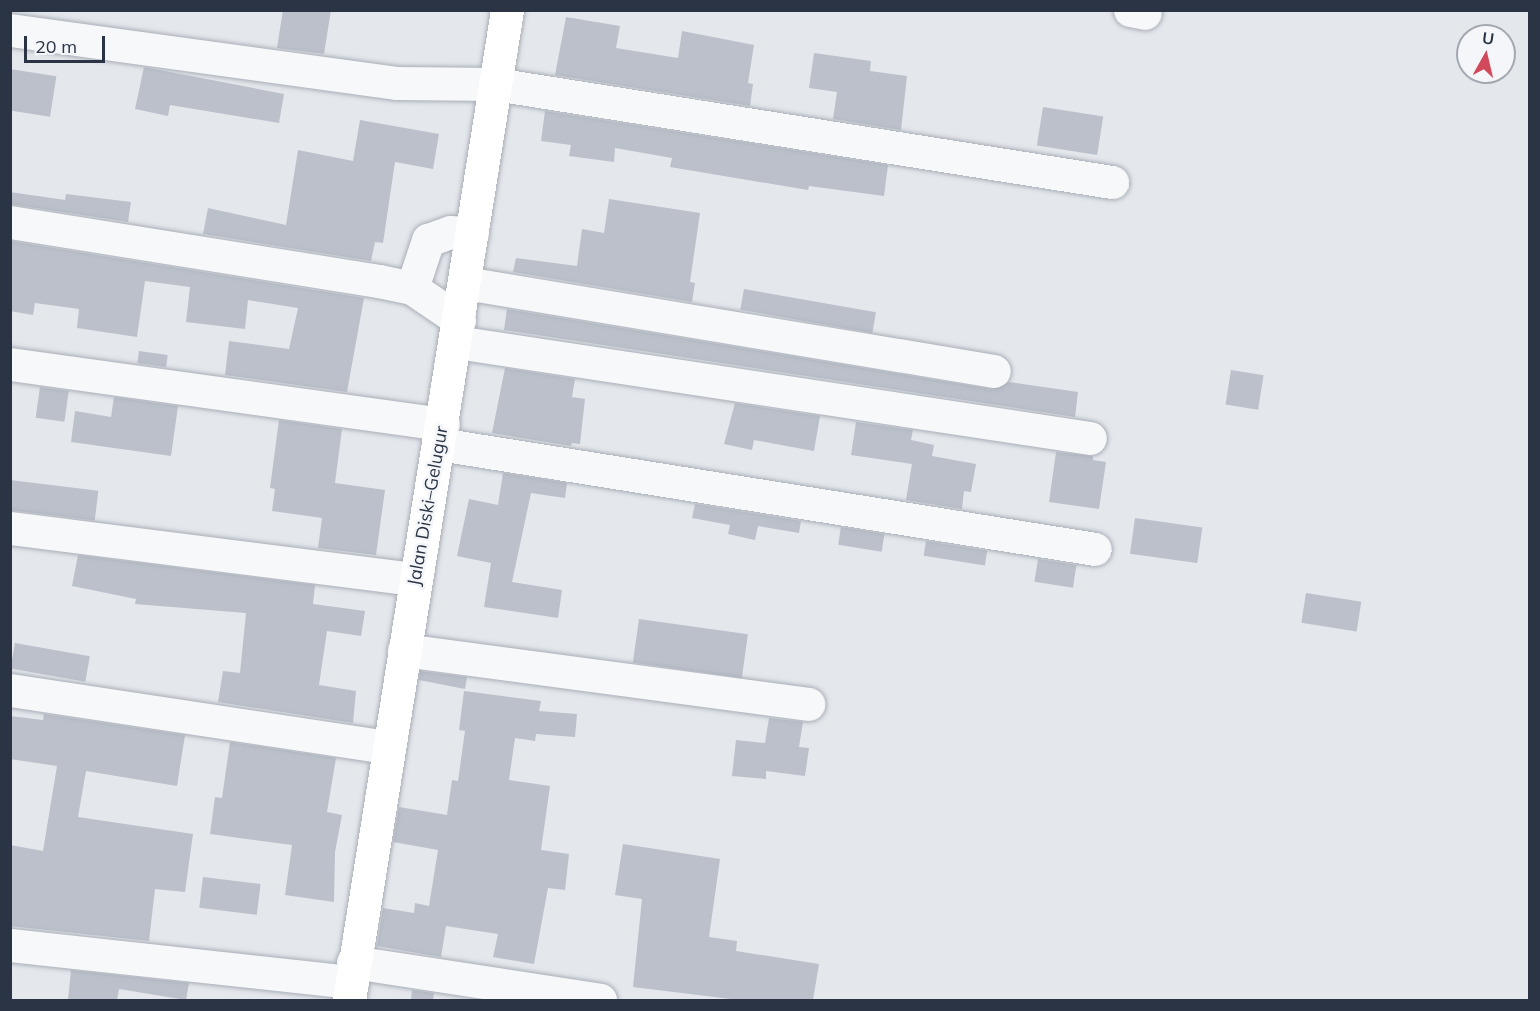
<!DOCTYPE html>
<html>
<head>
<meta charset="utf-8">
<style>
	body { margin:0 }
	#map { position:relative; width:1540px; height:1011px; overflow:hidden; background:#e4e7ec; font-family:Mulish,sans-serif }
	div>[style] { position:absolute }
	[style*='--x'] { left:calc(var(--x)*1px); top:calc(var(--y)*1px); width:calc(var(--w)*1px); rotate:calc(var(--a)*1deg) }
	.building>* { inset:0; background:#bbc0ca; transform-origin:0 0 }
	.roads { filter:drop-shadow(0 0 2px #a9aeb7) drop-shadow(0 0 2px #a9aeb7) }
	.minor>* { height:33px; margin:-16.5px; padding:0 16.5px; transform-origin:16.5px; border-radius:16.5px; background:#f7f8fa }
	.major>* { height:33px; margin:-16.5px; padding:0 16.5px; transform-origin:16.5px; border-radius:16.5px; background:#fff }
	span { translate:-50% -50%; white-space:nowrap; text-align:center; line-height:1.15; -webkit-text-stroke:5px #f4f6f9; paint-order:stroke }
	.street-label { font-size:18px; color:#2b3445 }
	.frame { position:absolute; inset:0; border:12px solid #2b3445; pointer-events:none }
	.north { position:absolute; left:1456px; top:24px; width:60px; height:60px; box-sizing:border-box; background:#f4f6f9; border:2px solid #a4a8b1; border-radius:50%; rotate:8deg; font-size:16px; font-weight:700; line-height:24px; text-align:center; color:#2b3445 }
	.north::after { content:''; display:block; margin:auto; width:21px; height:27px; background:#d1495b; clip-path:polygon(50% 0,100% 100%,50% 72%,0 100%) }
	.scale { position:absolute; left:24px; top:36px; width:81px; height:27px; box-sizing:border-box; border:3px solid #2b3445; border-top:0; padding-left:8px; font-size:18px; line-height:21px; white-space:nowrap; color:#2b3445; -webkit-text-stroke:4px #f4f6f9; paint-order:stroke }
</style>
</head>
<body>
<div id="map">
	<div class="building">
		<i style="clip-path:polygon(283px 10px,331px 10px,324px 54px,277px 48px)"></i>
		<i style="clip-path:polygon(566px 17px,620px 26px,616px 48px,678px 58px,682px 31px,754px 45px,748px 83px,753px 84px,750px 106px,555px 75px)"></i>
		<i style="clip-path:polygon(814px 53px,871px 61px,870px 71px,907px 76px,901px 130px,833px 119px,837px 92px,809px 88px)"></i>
		<i style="clip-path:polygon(144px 67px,284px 94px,279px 123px,170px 105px,168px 116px,135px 109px)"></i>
		<i style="left:10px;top:69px;width:47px;height:41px;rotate:9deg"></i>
		<i style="left:1043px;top:107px;width:61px;height:39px;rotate:9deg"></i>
		<i style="clip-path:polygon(545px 111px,888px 165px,884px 196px,809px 186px,808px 190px,670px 167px,672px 158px,615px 148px,614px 162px,569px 156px,571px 145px,541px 141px)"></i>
		<i style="clip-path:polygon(360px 120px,439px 134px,433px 169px,395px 162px,383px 243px,375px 242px,371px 261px,203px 234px,208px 208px,286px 225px,298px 150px,353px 161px)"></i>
		<i style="clip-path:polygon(10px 192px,65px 200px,66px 194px,131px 202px,128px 222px,10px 204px)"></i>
		<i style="clip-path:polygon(609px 199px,700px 213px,690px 282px,695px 283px,692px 302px,513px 272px,516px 258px,577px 266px,582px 229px,604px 233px)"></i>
		<i style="clip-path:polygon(10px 241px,364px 298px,347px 392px,225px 375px,229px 341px,289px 349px,298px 308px,248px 300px,245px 329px,186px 322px,190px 287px,145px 281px,137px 337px,77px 328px,79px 309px,35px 303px,33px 315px,10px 311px)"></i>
		<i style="left:744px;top:289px;width:134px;height:21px;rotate:10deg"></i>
		<i style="clip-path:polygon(507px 309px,991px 389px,1009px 382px,1078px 392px,1075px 417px,504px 330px)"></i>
		<i style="left:139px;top:351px;width:29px;height:12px;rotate:8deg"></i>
		<i style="clip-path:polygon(505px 368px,575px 379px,572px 397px,585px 399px,580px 444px,572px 443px,571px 446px,492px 433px)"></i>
		<i style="left:1231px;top:370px;width:33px;height:35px;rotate:9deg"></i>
		<i style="left:40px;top:387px;width:29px;height:31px;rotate:8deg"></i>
		<i style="clip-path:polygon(114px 397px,178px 406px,171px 456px,71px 442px,75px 411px,111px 417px)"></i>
		<i style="clip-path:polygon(735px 403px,820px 416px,814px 451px,754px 440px,752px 450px,724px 444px)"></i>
		<i style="clip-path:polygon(279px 420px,342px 429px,335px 483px,385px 490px,376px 555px,318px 548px,322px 518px,272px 511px,275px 489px,270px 488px)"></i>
		<i style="clip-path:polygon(856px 422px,913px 430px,911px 440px,934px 445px,932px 456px,976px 464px,971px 492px,964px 491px,962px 509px,906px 500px,912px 464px,851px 455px)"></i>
		<i style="clip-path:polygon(1056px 452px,1093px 456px,1093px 460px,1106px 462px,1099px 509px,1049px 502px)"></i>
		<i style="clip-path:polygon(503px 473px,567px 483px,565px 498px,531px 493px,512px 582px,562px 590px,558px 618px,484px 607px,491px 563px,457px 556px,469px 499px,498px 505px)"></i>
		<i style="left:10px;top:480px;width:89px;height:30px;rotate:7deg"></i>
		<i style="clip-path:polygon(695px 504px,801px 521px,799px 533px,758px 526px,755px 540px,728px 534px,730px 525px,692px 518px)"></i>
		<i style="left:1135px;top:518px;width:68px;height:36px;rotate:8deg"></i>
		<i style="left:841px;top:527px;width:44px;height:18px;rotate:9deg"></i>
		<i style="left:926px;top:541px;width:62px;height:15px;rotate:9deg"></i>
		<i style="clip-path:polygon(78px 555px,315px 585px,313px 604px,365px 611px,361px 636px,327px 631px,319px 685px,356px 691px,353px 723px,218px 702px,223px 671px,240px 673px,246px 613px,135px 604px,136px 599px,72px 586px)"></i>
		<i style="left:1038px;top:559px;width:39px;height:23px;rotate:9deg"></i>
		<i style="left:1306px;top:593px;width:56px;height:30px;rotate:9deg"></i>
		<i style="left:639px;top:619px;width:110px;height:44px;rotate:8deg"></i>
		<i style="left:15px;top:643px;width:76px;height:26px;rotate:10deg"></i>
		<i style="clip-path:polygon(420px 671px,467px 677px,465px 689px,419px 680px)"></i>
		<i style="clip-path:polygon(464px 691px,541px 701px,539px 711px,577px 714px,575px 737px,536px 734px,535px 741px,515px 738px,509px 780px,550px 786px,541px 850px,569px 854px,565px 890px,548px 888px,534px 964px,493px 957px,498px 934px,446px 926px,441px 957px,377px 946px,383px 908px,414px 913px,415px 903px,429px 906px,438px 850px,393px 842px,399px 807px,447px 815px,452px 780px,458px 781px,465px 731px,459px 730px)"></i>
		<i style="clip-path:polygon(44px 714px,185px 735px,177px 786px,86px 771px,78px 817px,193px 834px,185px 892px,155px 889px,149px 941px,10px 926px,10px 845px,43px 851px,57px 766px,10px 759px,10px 716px,43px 720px)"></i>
		<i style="clip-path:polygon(769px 718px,803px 722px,799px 747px,809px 748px,805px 776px,766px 771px,766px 779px,732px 776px,736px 740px,765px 743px)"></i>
		<i style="clip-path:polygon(230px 742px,336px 758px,327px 812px,342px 815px,335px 852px,334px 902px,285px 895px,292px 845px,210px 834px,215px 797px,222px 798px)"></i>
		<i style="clip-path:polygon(623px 844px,720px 859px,709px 937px,737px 941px,736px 951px,819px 964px,813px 1000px,739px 1000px,633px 987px,642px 899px,615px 895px)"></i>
		<i style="left:203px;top:877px;width:58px;height:31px;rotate:7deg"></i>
		<i style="clip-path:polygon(71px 970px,189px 983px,186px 1000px,119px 989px,117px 1000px,68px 1000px)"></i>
		<i style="clip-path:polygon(412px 990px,434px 993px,433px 1000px,411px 1000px)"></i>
	</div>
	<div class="roads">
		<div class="minor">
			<i style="--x:1130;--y:10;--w:15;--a:11"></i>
			<i style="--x:10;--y:30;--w:391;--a:7.8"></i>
			<i style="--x:397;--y:83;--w:98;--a:0.6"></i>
			<i style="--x:495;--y:84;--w:625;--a:9.03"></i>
			<i style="--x:10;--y:222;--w:374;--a:9.1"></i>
			<i style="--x:379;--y:281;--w:34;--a:12"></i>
			<i style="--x:412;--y:288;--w:57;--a:34.2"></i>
			<i style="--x:465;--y:283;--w:536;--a:9.44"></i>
			<i style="--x:412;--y:288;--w:51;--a:-71.6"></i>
			<i style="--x:428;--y:240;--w:23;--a:-20"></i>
			<i style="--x:450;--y:232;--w:22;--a:3"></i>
			<i style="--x:456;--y:342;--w:641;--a:8.61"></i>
			<i style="--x:10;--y:364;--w:437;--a:7.9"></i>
			<i style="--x:439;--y:444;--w:664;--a:9.09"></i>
			<i style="--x:10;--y:528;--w:407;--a:7.2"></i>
			<i style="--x:404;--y:650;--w:408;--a:7.6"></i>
			<i style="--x:10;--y:690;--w:382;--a:8.6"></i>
			<i style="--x:10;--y:945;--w:344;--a:6.2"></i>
			<i style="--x:353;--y:962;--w:250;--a:8.7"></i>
		</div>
		<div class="major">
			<i style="--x:349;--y:1000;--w:1003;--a:-80.93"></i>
		</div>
	</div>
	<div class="street-label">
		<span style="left:428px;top:506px;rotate:-80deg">Jalan Diski–Gelugur</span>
	</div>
	<div class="frame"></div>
	<div class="north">U</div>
	<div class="scale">20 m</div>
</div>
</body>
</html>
